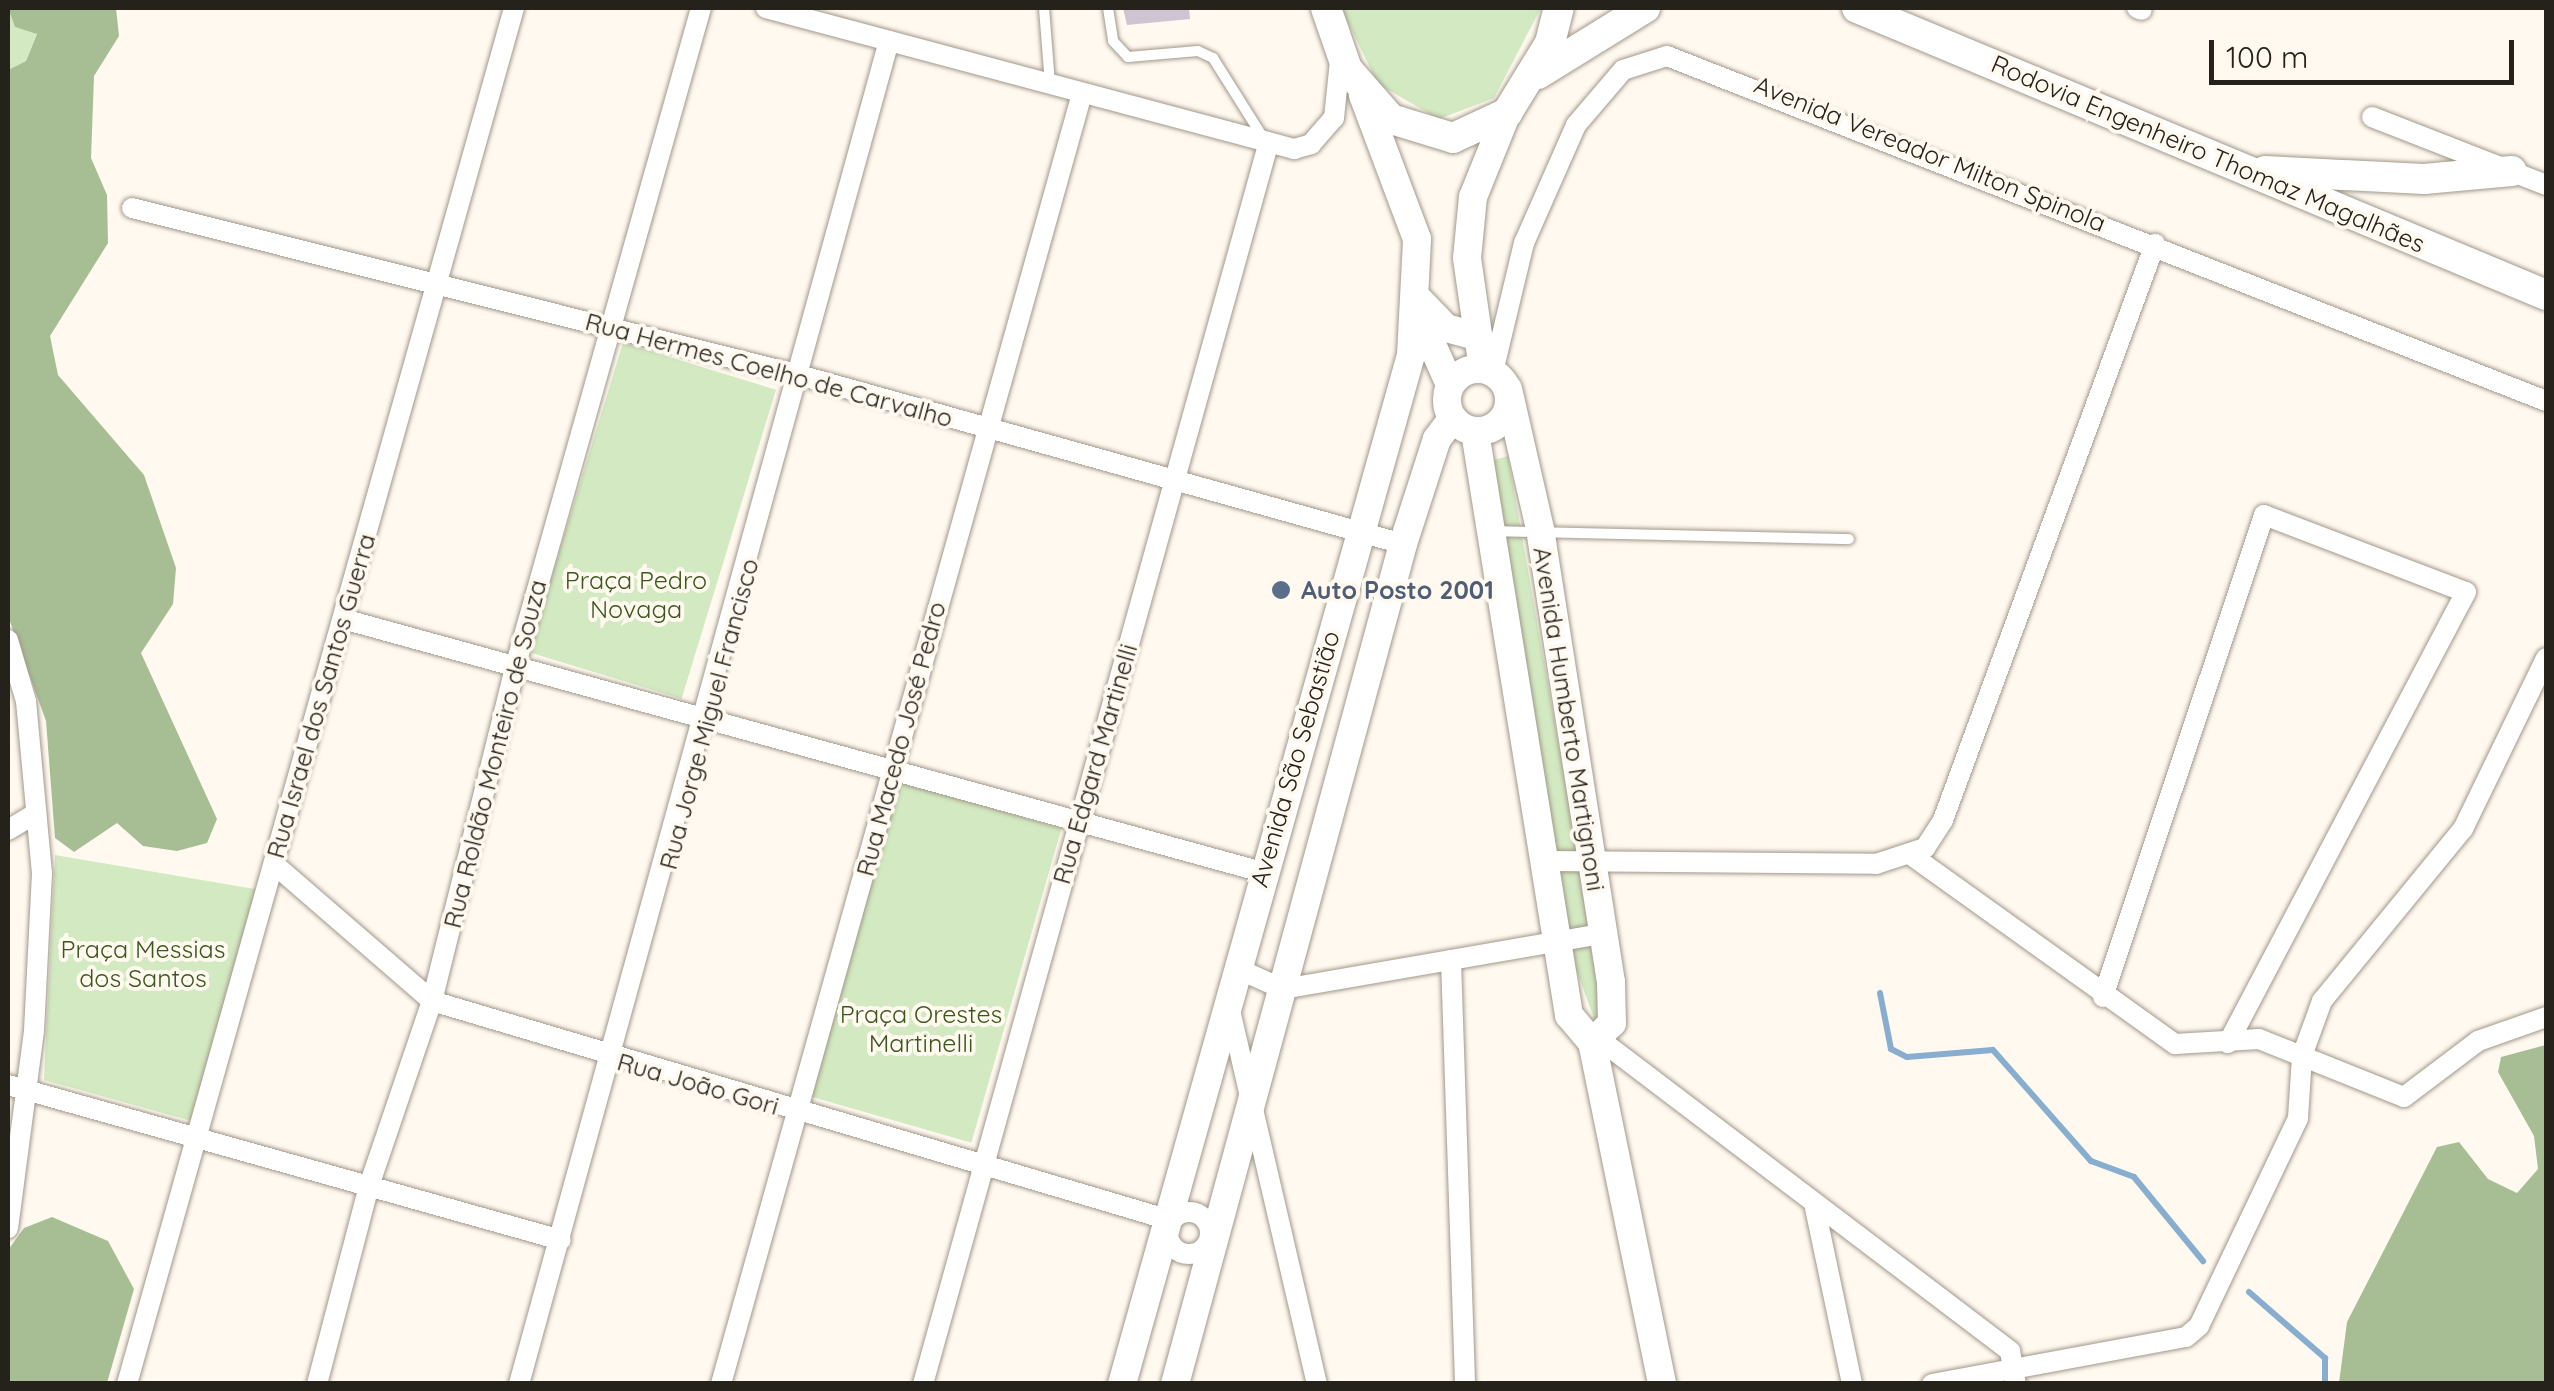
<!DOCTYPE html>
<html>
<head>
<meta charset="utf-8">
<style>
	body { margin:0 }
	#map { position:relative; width:2554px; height:1391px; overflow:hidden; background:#fff9f0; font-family:Quicksand,sans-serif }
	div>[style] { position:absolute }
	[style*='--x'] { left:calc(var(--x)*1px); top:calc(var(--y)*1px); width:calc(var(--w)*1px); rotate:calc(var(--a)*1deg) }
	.green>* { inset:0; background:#d2e9c1; transform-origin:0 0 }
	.forest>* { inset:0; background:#a7be95 }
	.stream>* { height:6px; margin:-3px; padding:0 3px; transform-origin:3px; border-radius:3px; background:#88aecf }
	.building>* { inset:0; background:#cec4d2 }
	.roads { filter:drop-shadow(0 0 2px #a1988a) drop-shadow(0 0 2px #a1988a) }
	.service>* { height:10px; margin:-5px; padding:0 5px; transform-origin:5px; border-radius:5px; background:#fff }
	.minor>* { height:20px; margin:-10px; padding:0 10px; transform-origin:10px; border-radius:10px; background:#fff }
	.minor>.ring { margin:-10px; padding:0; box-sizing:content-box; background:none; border:20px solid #fff; border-radius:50% }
	.secondary>* { height:28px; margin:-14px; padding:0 14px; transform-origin:14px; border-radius:14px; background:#fff }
	.secondary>.ring { margin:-14px; padding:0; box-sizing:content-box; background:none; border:28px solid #fff; border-radius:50% }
	.primary>* { height:30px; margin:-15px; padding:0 15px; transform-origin:15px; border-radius:15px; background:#fff }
	.dots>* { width:28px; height:28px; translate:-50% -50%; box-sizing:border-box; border:5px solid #fff9f0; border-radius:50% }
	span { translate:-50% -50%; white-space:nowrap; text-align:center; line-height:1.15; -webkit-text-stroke:8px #fff9f0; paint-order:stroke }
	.street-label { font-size:25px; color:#25221c }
	.park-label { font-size:25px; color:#3a571c }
	.service-label { font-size:25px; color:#4e5e75; font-weight:700 }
	.left { translate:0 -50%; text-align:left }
	.frame { position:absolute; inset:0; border:10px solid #25221c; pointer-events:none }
	.scale { position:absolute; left:2209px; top:40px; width:305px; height:45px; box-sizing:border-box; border:5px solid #25221c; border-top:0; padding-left:12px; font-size:30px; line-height:35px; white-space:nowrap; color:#25221c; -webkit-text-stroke:8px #fff9f0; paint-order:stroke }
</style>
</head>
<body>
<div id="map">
	<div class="green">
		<i style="clip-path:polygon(8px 8px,15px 27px,37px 33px,26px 61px,8px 70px)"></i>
		<i style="clip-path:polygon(1341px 8px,1541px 8px,1494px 98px,1439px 119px,1378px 84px)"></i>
		<i style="left:623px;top:343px;width:160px;height:323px;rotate:17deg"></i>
		<i style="clip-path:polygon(1508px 456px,1605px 1010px,1595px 1021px,1575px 966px,1490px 461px)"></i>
		<i style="left:900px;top:782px;width:168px;height:327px;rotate:16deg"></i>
		<i style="clip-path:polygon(55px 855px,260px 890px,195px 1122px,44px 1080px)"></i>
	</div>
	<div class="forest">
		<i style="clip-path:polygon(8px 8px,116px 8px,119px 36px,94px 76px,91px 158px,107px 195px,108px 243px,50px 336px,58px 375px,144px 475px,176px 568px,173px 604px,141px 653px,217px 819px,207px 843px,177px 851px,143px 846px,117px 823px,74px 852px,55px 838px,46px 721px,8px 616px,8px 70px,26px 61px,37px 34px,15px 27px)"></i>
		<i style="clip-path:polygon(2546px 1045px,2546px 1383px,2339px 1383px,2347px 1322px,2437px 1147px,2459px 1142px,2488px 1179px,2517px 1193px,2538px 1169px,2534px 1136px,2498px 1072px,2501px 1057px)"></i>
		<i style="clip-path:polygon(52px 1217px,108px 1241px,134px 1289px,107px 1383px,8px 1383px,8px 1250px,24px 1228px)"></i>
	</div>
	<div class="stream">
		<i style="--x:1880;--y:993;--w:57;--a:78.9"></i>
		<i style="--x:1891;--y:1049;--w:18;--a:27"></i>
		<i style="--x:1907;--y:1057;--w:86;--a:-4.7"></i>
		<i style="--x:1993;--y:1050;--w:148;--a:48.6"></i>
		<i style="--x:2091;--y:1161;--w:46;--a:20.4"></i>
		<i style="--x:2134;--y:1177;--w:109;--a:50.6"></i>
		<i style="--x:2249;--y:1292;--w:101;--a:41"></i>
		<i style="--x:2325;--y:1358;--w:26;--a:90"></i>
	</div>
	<div class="building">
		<i style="clip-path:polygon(1123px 8px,1189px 8px,1190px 19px,1127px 25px)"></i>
	</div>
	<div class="roads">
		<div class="service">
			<i style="--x:1044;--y:8;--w:76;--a:85.5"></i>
			<i style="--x:1108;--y:8;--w:33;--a:81"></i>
			<i style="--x:1113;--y:41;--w:22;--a:47"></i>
			<i style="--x:1128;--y:57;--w:70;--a:-4.9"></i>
			<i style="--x:1198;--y:51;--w:17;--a:25"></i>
			<i style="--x:1213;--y:58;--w:96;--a:57.8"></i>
			<i style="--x:1493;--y:531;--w:356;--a:1.3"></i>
		</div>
		<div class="minor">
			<i style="--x:766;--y:8;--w:547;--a:14.95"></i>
			<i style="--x:1294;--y:149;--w:18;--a:-16"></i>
			<i style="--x:1311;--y:144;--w:35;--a:-49"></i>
			<i style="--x:1334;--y:118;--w:57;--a:-84"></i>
			<i style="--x:2137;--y:8;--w:5;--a:22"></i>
			<i style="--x:2372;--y:117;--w:187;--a:21.3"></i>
			<i style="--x:132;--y:208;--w:688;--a:14.06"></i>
			<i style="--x:799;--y:375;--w:627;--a:15.63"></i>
			<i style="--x:1493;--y:372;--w:133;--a:-76.5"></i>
			<i style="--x:1524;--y:243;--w:129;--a:-66.2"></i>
			<i style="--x:1576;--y:125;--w:72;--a:-49.5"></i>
			<i style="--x:1623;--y:70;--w:46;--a:-17.7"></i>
			<i style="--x:1667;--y:56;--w:944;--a:21.43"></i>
			<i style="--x:343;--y:619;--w:953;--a:15.39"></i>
			<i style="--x:8;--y:640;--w:64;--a:73.6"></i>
			<i style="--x:26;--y:701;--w:173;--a:84.7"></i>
			<i style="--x:42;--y:873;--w:158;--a:92.9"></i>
			<i style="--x:34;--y:1031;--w:199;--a:97.5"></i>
			<i style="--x:8;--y:830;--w:29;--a:-31"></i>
			<i style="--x:1911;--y:855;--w:325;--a:35.6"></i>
			<i style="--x:2175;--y:1044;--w:84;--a:-3.4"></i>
			<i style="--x:2259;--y:1039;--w:156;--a:21.8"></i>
			<i style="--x:2404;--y:1097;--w:93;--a:-37.1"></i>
			<i style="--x:2478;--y:1041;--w:72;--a:-19.4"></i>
			<i style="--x:1547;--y:861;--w:329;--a:0.5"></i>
			<i style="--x:1876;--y:864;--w:52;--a:-18.1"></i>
			<i style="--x:1925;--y:848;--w:33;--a:-57"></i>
			<i style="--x:1943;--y:820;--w:614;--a:-69.79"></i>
			<i style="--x:274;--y:864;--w:209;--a:40.9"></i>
			<i style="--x:432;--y:1001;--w:766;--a:16.54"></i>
			<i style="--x:1451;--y:960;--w:424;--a:88.1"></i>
			<i style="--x:1236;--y:968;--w:51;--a:24.1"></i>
			<i style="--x:1283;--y:989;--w:325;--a:-9.8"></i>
			<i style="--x:2103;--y:997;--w:508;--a:-71.53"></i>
			<i style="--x:2264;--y:515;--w:216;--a:20.9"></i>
			<i style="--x:2466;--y:592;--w:510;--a:117.82"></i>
			<i style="--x:1229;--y:1006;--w:388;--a:76.9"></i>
			<i style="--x:1599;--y:1039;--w:516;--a:37.2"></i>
			<i style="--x:2010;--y:1351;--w:34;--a:80"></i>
			<i style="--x:8;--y:1085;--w:574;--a:15.66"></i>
			<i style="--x:1815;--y:1208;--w:180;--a:78.1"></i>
			<i class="ring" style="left:1168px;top:1212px;width:22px;height:22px"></i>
			<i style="--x:127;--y:1384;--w:1429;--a:-74.29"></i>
			<i style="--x:317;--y:1384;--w:205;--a:-75.3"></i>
			<i style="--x:369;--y:1186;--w:195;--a:-71.2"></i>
			<i style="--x:432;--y:1001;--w:340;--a:-76"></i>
			<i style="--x:514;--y:671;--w:689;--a:-74.25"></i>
			<i style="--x:519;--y:1384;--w:1393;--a:-74.6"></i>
			<i style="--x:721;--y:1384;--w:1340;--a:-74.37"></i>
			<i style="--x:923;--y:1384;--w:1286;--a:-74.44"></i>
			<i style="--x:1932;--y:1384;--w:258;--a:-10.5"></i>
			<i style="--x:2186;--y:1337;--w:17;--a:-40"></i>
			<i style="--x:2199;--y:1326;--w:230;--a:-64.5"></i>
			<i style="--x:2298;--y:1118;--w:62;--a:-86.3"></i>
			<i style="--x:2302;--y:1056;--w:59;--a:-70"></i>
			<i style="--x:2322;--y:1001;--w:222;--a:-50.7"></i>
			<i style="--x:2463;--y:829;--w:190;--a:-64.1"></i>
		</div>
		<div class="secondary">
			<i style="--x:1420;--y:301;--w:37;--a:46"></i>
			<i style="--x:1446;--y:328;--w:31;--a:15"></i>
			<i style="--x:1418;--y:313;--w:79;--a:66"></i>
			<i class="ring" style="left:1447px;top:369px;width:34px;height:34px"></i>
			<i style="--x:1483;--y:369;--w:112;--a:-98.2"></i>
			<i style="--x:1467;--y:258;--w:61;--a:-84.4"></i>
			<i style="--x:1473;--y:197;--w:91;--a:-68"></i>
			<i style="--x:1508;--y:389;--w:144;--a:77.1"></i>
			<i style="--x:1540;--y:529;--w:459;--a:81.1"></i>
			<i style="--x:1611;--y:982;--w:41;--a:88.6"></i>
			<i style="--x:1612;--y:1023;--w:28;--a:136"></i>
			<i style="--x:1475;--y:432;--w:591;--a:80.84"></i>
			<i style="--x:1569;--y:1015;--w:35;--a:50"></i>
			<i style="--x:1592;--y:1042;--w:349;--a:78.4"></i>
			<i style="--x:1122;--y:1384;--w:1069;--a:-74.31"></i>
			<i style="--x:1411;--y:355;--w:116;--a:-87"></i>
			<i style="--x:1417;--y:239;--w:154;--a:-110.6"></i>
			<i style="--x:1175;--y:1384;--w:870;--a:-74.81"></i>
			<i style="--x:1403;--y:544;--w:110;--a:-72.1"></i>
			<i style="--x:1437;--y:439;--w:25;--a:-53"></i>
		</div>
		<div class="primary">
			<i style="--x:1326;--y:8;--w:65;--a:71"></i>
			<i style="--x:1347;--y:69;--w:67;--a:48.7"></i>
			<i style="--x:1391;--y:119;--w:65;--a:17"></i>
			<i style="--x:1453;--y:138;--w:60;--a:-24.8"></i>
			<i style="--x:1507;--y:113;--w:82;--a:-58.4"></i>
			<i style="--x:1550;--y:43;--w:36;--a:-76"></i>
			<i style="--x:1857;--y:8;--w:746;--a:22.61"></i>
			<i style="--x:1538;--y:74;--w:126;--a:-31.7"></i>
			<i style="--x:2265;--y:171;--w:159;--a:2.9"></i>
			<i style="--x:2424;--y:179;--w:88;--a:-5.2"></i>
		</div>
	</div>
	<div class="dots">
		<i style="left:1281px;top:590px;background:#5c6f8a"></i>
	</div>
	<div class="street-label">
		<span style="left:1930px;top:154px;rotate:22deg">Avenida Vereador Milton Spinola</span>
		<span style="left:2208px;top:154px;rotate:23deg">Rodovia Engenheiro Thomaz Magalhães</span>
		<span style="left:769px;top:370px;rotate:15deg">Rua Hermes Coelho de Carvalho</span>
		<span style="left:321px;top:696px;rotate:-74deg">Rua Israel dos Santos Guerra</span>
		<span style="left:709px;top:714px;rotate:-75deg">Rua Jorge Miguel Francisco</span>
		<span style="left:1569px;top:719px;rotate:81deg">Avenida Humberto Martignoni</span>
		<span style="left:901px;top:739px;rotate:-75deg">Rua Macedo José Pedro</span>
		<span style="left:495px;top:754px;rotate:-76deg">Rua Roldão Monteiro de Souza</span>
		<span style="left:1295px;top:759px;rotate:-74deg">Avenida São Sebastião</span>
		<span style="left:1095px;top:764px;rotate:-74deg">Rua Edgard Martinelli</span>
		<span style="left:698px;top:1084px;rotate:16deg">Rua João Gori</span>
	</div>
	<div class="park-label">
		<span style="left:636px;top:595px">Praça Pedro<br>Novaga</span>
		<span style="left:143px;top:964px">Praça Messias<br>dos Santos</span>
		<span style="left:921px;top:1029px">Praça Orestes<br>Martinelli</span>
	</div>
	<div class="service-label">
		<span class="left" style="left:1301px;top:590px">Auto Posto 2001</span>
	</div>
	<div class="frame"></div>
	<div class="scale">100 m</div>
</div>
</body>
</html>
